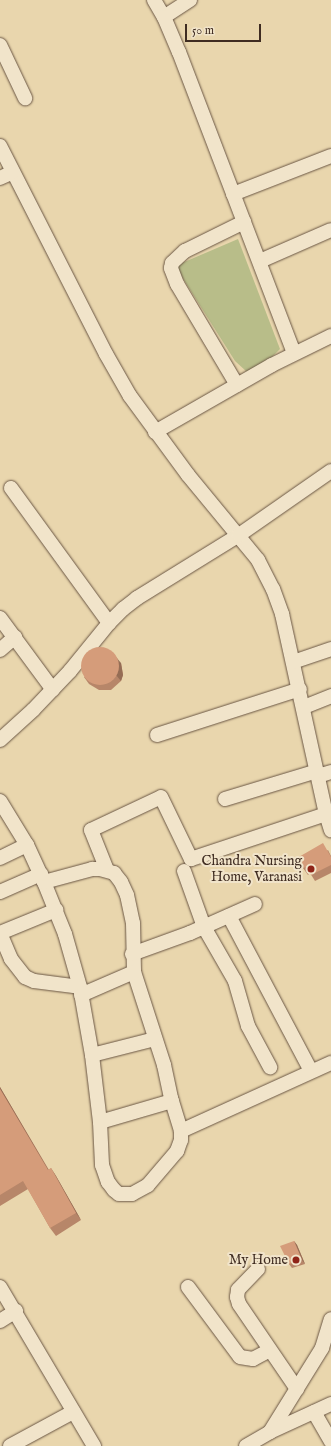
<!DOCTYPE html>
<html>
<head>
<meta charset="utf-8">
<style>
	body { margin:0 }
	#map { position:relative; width:331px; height:1446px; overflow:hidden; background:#e9d6ad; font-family:"IM FELL English",serif }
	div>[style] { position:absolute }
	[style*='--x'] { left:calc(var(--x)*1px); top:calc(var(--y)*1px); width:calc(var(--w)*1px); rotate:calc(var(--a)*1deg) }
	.green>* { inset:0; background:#b8bd89 }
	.roads { filter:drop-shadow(0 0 1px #6a5644) drop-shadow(0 0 1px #6a5644) }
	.minor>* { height:14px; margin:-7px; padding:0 7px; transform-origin:7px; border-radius:7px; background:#f1e4ca }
	.wall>* { inset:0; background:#b78669 }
	.shaded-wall>* { inset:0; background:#956d55 }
	.building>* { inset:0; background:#d59c7a }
	.round { border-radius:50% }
	.dots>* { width:11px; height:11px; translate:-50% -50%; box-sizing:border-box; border:2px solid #f1e4ca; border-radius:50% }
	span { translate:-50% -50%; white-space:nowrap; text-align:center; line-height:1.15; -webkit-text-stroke:4px #f1e4ca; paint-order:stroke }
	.poi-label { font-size:14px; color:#3f2c21 }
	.right { translate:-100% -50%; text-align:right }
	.scale { position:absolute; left:185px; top:24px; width:76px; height:18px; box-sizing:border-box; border:2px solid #3f2c21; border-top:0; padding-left:5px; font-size:12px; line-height:14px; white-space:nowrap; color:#3f2c21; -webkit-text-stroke:3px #f1e4ca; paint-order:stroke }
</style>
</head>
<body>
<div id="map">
	<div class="green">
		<i style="clip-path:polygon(238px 239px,280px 349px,264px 365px,247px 372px,235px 361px,175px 266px)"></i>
	</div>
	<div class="roads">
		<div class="minor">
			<i style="--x:154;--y:0;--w:20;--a:60"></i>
			<i style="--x:190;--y:0;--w:31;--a:147"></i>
			<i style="--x:164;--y:17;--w:38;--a:67"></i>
			<i style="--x:179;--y:52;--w:322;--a:69.1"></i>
			<i style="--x:0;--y:45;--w:59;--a:64.7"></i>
			<i style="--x:0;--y:146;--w:233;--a:63"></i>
			<i style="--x:106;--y:354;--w:48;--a:60.3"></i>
			<i style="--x:130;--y:396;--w:98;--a:53.7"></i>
			<i style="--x:188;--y:475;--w:110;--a:50.5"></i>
			<i style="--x:258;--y:560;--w:33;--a:63"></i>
			<i style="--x:273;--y:589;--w:27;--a:70"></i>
			<i style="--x:282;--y:614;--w:205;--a:77.6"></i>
			<i style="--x:326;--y:814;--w:17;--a:73"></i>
			<i style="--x:0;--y:178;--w:14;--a:-25"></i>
			<i style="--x:233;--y:194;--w:105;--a:-21.2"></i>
			<i style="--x:260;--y:261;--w:77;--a:-23.6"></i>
			<i style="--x:237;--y:385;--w:117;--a:-120.7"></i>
			<i style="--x:177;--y:284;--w:17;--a:-111"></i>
			<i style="--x:171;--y:268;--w:5;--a:-79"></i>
			<i style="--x:172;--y:263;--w:18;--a:-43"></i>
			<i style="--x:185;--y:251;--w:66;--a:-26.2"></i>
			<i style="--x:155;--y:432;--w:135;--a:-29.8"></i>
			<i style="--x:272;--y:365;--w:66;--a:-26.2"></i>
			<i style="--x:11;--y:488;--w:167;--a:54"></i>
			<i style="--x:0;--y:618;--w:89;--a:53.6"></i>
			<i style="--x:0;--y:650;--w:20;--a:-41"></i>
			<i style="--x:293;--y:662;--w:40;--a:-18.9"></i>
			<i style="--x:304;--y:707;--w:29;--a:-22"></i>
			<i style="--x:157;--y:735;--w:150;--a:-17.8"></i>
			<i style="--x:0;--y:740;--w:45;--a:-42.3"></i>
			<i style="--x:33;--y:710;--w:54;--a:-46.5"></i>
			<i style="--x:70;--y:671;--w:62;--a:-50.9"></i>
			<i style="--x:109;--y:623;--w:20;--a:-45"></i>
			<i style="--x:123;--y:609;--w:18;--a:-38"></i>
			<i style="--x:137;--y:598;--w:120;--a:-31.7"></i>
			<i style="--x:239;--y:535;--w:112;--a:-34.8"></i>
			<i style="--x:318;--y:776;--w:14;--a:-17"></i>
			<i style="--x:225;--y:799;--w:96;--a:-16.9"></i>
			<i style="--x:0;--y:801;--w:52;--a:58.5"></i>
			<i style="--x:27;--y:845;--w:41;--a:65.3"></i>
			<i style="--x:44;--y:882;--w:56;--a:68"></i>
			<i style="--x:65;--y:934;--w:55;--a:74.2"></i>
			<i style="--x:80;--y:987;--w:69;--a:80"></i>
			<i style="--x:92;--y:1055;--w:67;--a:83.2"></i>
			<i style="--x:100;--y:1122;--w:43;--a:87.3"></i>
			<i style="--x:102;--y:1165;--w:18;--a:71"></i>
			<i style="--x:108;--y:1182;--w:10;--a:53"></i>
			<i style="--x:114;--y:1190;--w:6;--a:39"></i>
			<i style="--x:119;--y:1194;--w:13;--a:0"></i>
			<i style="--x:132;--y:1194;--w:18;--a:-29"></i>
			<i style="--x:148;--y:1185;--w:45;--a:-49.5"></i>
			<i style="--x:177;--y:1151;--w:12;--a:-70"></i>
			<i style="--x:181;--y:1140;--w:9;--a:-90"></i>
			<i style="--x:181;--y:1131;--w:165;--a:-24.4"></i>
			<i style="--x:0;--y:858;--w:30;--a:-26"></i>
			<i style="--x:107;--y:870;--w:43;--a:-111.8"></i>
			<i style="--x:91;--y:830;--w:77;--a:-25.2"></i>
			<i style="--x:161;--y:797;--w:69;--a:64.2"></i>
			<i style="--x:191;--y:859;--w:142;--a:-18.4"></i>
			<i style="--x:184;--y:871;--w:59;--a:70.3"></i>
			<i style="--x:204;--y:927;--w:62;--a:60.1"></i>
			<i style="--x:235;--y:981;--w:47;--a:73.9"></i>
			<i style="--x:248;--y:1026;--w:47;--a:61.8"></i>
			<i style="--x:44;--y:882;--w:50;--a:-15.2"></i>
			<i style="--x:92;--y:869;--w:8;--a:0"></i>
			<i style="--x:100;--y:869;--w:15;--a:16"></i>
			<i style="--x:114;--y:873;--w:11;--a:52"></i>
			<i style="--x:121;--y:882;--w:14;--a:65"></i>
			<i style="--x:127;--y:895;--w:29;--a:78"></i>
			<i style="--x:133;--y:923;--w:49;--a:88.8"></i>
			<i style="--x:134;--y:972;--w:98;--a:72.1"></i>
			<i style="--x:164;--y:1065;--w:34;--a:78"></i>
			<i style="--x:171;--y:1098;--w:34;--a:73"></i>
			<i style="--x:0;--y:892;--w:45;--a:-23.7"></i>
			<i style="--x:229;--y:916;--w:175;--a:62.1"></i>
			<i style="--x:0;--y:933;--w:28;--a:67"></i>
			<i style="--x:11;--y:959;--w:23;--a:52"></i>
			<i style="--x:25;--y:977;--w:10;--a:24"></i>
			<i style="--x:34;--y:981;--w:46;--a:7.4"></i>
			<i style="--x:0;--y:933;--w:61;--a:-22.3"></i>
			<i style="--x:132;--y:954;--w:62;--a:-19.9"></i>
			<i style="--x:190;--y:933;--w:71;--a:-24"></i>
			<i style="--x:81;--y:995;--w:58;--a:-23.5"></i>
			<i style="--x:92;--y:1055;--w:65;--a:-14.3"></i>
			<i style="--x:100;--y:1122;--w:75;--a:-16.3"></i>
			<i style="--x:258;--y:1269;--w:29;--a:134"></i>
			<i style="--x:238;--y:1290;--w:7;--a:98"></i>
			<i style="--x:237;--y:1297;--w:7;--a:74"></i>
			<i style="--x:239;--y:1304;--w:103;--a:55.7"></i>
			<i style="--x:0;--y:1287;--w:185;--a:59.4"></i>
			<i style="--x:188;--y:1287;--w:87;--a:53.4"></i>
			<i style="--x:240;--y:1357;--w:13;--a:9"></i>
			<i style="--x:253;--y:1359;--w:19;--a:-28"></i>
			<i style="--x:0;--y:1321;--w:19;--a:-32"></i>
			<i style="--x:314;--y:1412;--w:34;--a:60"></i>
			<i style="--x:270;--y:1432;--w:99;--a:-58.2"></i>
			<i style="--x:322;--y:1348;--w:30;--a:-73"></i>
			<i style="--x:10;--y:1446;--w:72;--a:-28.4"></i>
			<i style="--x:246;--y:1446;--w:28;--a:-30"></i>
			<i style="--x:270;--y:1432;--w:67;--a:-24.7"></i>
		</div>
	</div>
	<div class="wall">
		<i style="clip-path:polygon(121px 663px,123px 675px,121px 681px,111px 690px,99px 690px,89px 684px,84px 677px)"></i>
		<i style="clip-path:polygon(328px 850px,331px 856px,331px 873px,315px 881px,310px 873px,308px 875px,303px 868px)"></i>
		<i style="clip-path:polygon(0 1087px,49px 1170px,51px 1168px,56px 1176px,81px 1220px,56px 1236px,50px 1228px,28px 1189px,0 1206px)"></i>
		<i style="clip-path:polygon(294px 1241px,297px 1245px,305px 1264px,292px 1268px,289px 1264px)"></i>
	</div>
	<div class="shaded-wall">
		<i style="clip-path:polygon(116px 657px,121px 663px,123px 675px,121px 681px,116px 675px)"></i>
		<i style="clip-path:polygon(0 1087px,53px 1178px,48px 1170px,0 1089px)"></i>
		<i style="clip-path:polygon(51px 1168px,56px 1176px,81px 1220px,76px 1213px)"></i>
		<i style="clip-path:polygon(294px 1241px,297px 1245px,305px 1264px,302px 1260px)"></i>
	</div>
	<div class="building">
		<i class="round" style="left:81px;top:647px;width:38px;height:38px"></i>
		<i style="clip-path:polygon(323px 843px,331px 857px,331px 865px,311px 875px,306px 867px,303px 868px,297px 858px)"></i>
		<i style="clip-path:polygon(0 1089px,48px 1170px,51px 1168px,76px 1213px,50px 1228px,23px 1181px,0 1195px)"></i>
		<i style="clip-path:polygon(294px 1241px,302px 1260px,289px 1264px,280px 1246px)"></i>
	</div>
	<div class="dots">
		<i style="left:311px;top:869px;background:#8f2418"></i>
		<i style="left:296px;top:1260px;background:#8f2418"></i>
	</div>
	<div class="poi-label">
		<span class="right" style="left:302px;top:869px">Chandra Nursing<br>Home, Varanasi</span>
		<span class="right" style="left:288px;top:1260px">My Home</span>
	</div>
	<div class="scale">50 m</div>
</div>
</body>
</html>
